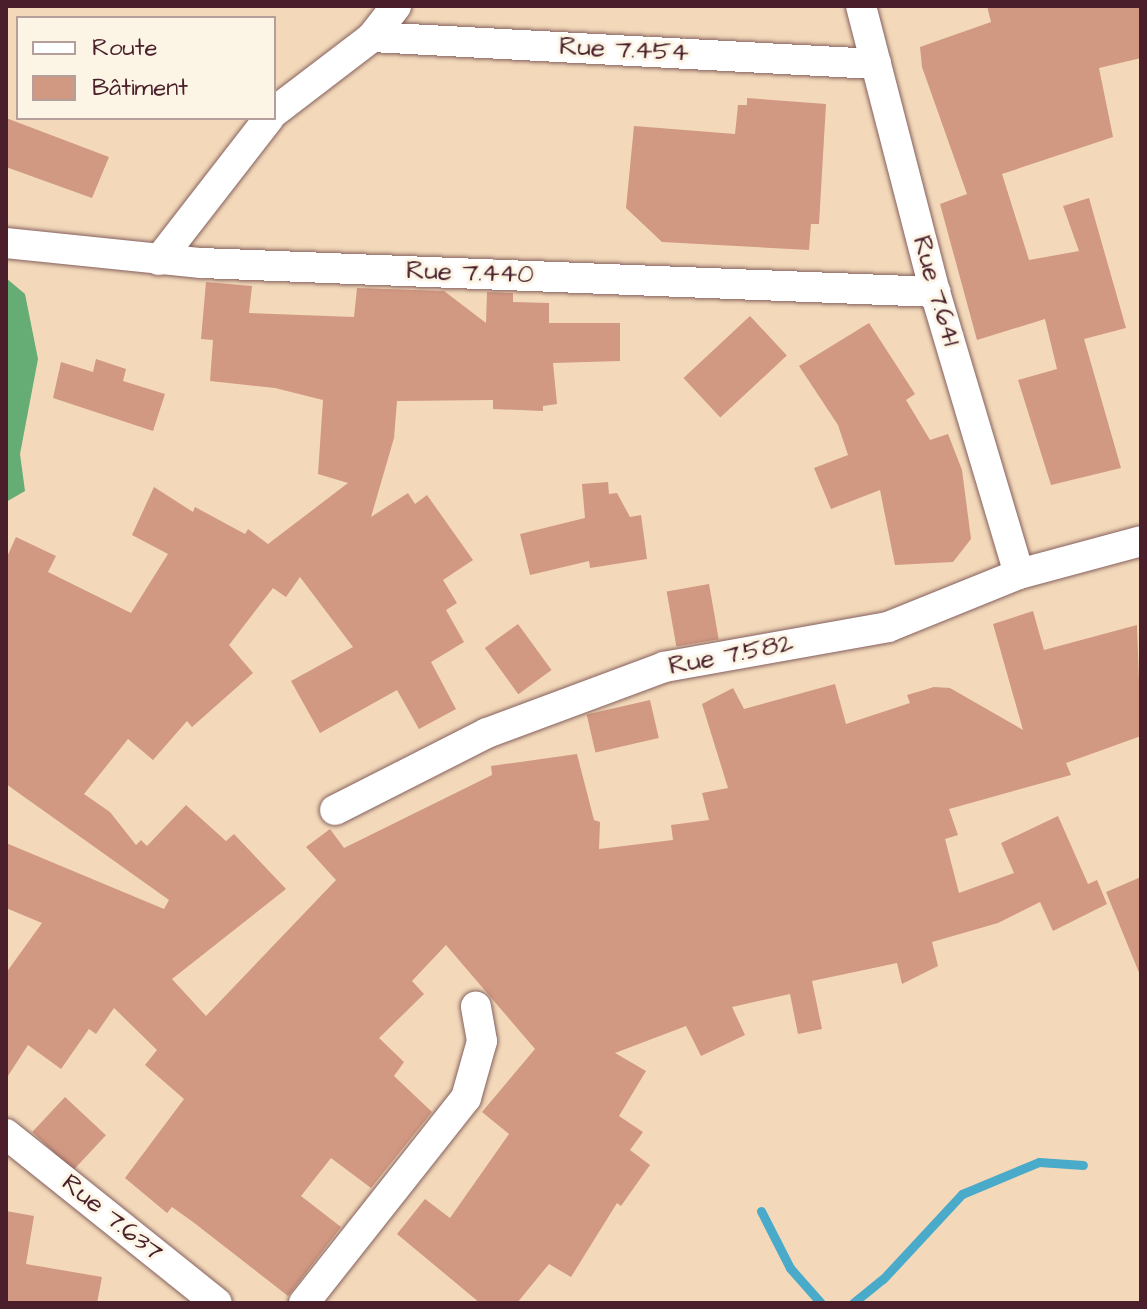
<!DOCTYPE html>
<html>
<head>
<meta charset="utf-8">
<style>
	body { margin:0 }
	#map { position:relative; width:1147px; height:1309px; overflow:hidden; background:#f3d9ba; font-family:"Architects Daughter",sans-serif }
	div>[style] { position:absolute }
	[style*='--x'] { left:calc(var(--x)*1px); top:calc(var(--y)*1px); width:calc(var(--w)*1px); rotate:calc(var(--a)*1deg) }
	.forest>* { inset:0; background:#65ad74 }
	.stream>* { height:9px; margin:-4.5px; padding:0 4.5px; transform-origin:4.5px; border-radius:4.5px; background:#4aaac9 }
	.building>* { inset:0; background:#d19882; transform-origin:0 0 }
	.roads { filter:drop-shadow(0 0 2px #85605d) drop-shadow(0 0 2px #85605d) }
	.street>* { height:30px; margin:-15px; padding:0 15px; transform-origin:15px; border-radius:15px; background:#fff }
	span { translate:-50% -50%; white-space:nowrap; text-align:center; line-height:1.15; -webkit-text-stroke:6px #fcf5e5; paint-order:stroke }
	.street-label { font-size:26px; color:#4a1f2b }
	.frame { position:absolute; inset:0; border:8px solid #4a1f2b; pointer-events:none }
	.legend { position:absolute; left:16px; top:16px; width:260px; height:104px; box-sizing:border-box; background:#fcf5e5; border:2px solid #b59f9b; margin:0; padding:10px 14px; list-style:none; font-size:24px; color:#4a1f2b }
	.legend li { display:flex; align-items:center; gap:16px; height:40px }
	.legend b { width:40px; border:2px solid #b59f9b }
</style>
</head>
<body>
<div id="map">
	<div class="forest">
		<i style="clip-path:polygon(6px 278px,25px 294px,38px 359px,20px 454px,25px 491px,6px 502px)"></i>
	</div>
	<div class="stream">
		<i style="--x:761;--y:1211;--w:64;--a:63"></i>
		<i style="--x:790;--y:1268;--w:47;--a:48.5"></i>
		<i style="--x:853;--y:1303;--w:38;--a:-39"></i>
		<i style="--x:883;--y:1279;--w:116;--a:-47.1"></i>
		<i style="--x:962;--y:1194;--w:83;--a:-22.6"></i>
		<i style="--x:1039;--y:1162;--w:44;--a:3.9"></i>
	</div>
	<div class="building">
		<i style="clip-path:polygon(987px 6px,1141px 6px,1141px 58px,1099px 68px,1113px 137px,1002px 174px,1029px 260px,1079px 251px,1063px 206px,1089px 198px,1126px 328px,1084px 339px,1121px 468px,1051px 485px,1018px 380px,1057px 369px,1045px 319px,977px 340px,940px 204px,967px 194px,922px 67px,920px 47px,991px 22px)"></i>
		<i style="clip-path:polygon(747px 98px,826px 104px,819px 224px,811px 224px,809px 250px,662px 242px,626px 208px,634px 126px,735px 134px,738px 105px,747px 105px)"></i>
		<i style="clip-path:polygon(6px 118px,109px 157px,92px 198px,6px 167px)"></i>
		<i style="clip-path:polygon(206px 282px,252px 286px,249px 313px,354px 317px,357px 288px,444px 291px,486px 323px,487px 292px,513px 293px,513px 302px,549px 303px,549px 323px,620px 323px,620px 361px,553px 363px,557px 404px,543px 406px,543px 411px,493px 409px,493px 400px,397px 401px,394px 438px,371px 517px,408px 493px,415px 504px,427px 495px,473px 560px,443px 580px,457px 603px,446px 610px,464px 642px,431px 662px,456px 709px,419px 729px,397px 690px,320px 733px,291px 681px,353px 647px,300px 577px,286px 597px,273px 588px,229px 645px,253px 673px,192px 727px,187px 721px,153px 760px,128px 739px,84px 794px,110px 812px,136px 845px,141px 840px,147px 846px,186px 805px,226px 841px,234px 834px,286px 889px,172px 979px,206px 1016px,336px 880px,306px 847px,330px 829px,344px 848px,492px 775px,491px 766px,577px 754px,594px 820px,600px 822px,599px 849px,673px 840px,671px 825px,709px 820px,702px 793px,728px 788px,702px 704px,733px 688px,744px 709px,835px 684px,846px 724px,910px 703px,907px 695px,934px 687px,950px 688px,1023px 730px,993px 624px,1033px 611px,1044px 650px,1137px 625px,1141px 736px,1066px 763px,1071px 775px,949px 809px,958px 835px,945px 839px,959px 893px,1014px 873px,1001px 843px,1058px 816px,1088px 884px,1097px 880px,1107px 904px,1053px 931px,1040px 902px,998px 923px,932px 942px,938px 966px,902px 984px,897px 963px,812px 981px,822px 1029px,798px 1034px,790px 994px,732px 1007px,745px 1035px,701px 1056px,686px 1026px,615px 1053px,646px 1071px,619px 1116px,643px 1132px,630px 1150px,650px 1165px,621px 1206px,617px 1203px,571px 1277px,549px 1264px,517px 1303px,480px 1303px,397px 1234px,425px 1199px,450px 1218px,509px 1134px,482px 1112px,535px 1049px,446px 945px,412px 981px,424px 994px,379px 1038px,404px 1062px,394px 1076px,432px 1112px,371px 1188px,331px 1158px,301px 1196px,341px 1227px,288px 1296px,193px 1222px,172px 1207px,167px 1213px,125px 1178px,184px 1099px,145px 1065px,157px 1050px,114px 1008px,96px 1034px,89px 1029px,61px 1069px,28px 1045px,6px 1079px,6px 973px,42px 923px,6px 908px,6px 843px,164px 909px,169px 900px,6px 784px,6px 559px,16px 537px,56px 556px,48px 572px,131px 613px,168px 554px,132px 535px,154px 487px,193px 512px,195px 507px,245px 534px,248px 529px,268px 544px,348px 483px,318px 474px,323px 400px,275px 388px,210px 381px,213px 340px,201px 339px)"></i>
		<i style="left:750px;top:316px;width:54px;height:91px;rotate:47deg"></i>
		<i style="clip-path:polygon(869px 323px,915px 394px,906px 400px,930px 440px,948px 434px,962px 470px,971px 539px,953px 562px,895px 565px,880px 490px,831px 509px,814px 468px,848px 455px,838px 425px,799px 366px)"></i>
		<i style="clip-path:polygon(96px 359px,126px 369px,123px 381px,165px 394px,153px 431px,53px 398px,61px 362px,93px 372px)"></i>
		<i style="clip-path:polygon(608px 482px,609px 494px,617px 493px,630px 517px,641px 515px,647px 559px,590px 568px,589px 561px,530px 575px,520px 534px,585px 518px,582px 484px)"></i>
		<i style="left:709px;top:584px;width:56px;height:43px;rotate:80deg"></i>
		<i style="left:518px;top:624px;width:57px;height:41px;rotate:54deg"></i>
		<i style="left:650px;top:700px;width:39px;height:65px;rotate:77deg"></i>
		<i style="clip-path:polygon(1141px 877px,1141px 975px,1140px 975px,1106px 892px)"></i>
		<i style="left:65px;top:1097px;width:56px;height:48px;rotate:43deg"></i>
		<i style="clip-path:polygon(6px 1211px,34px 1216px,26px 1264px,102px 1277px,97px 1303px,6px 1303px)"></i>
	</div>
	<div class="roads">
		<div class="street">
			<i style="--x:861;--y:6;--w:295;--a:75.5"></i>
			<i style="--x:935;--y:292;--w:294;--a:73.4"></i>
			<i style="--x:372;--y:37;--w:505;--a:3.07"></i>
			<i style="--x:274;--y:112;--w:123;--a:-37.4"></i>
			<i style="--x:372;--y:37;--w:39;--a:-52"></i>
			<i style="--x:6;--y:243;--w:196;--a:5.9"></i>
			<i style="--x:201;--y:263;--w:735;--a:2.26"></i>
			<i style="--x:159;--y:260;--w:180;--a:-52.2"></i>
			<i style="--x:335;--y:810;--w:170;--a:-26.9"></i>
			<i style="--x:487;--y:733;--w:189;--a:-20.4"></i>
			<i style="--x:664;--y:667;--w:228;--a:-10.1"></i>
			<i style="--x:888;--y:627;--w:141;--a:-22"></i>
			<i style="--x:1019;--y:574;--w:126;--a:-15.1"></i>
			<i style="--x:6;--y:1134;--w:270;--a:38.7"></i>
			<i style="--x:304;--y:1303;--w:261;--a:-51.7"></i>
			<i style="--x:466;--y:1098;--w:59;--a:-74.3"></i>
			<i style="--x:482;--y:1041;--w:35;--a:-100"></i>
		</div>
	</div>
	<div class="street-label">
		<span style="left:624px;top:50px;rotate:3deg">Rue 7.454</span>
		<span style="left:470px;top:273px;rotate:2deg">Rue 7.440</span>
		<span style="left:936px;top:291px;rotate:74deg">Rue 7.641</span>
		<span style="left:731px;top:655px;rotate:-11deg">Rue 7.582</span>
		<span style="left:112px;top:1218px;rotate:39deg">Rue 7.637</span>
	</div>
	<div class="frame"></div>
	<ul class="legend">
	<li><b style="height:10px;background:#fff"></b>Route</li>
	<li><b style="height:22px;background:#d19882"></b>Bâtiment</li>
	</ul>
</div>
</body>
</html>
